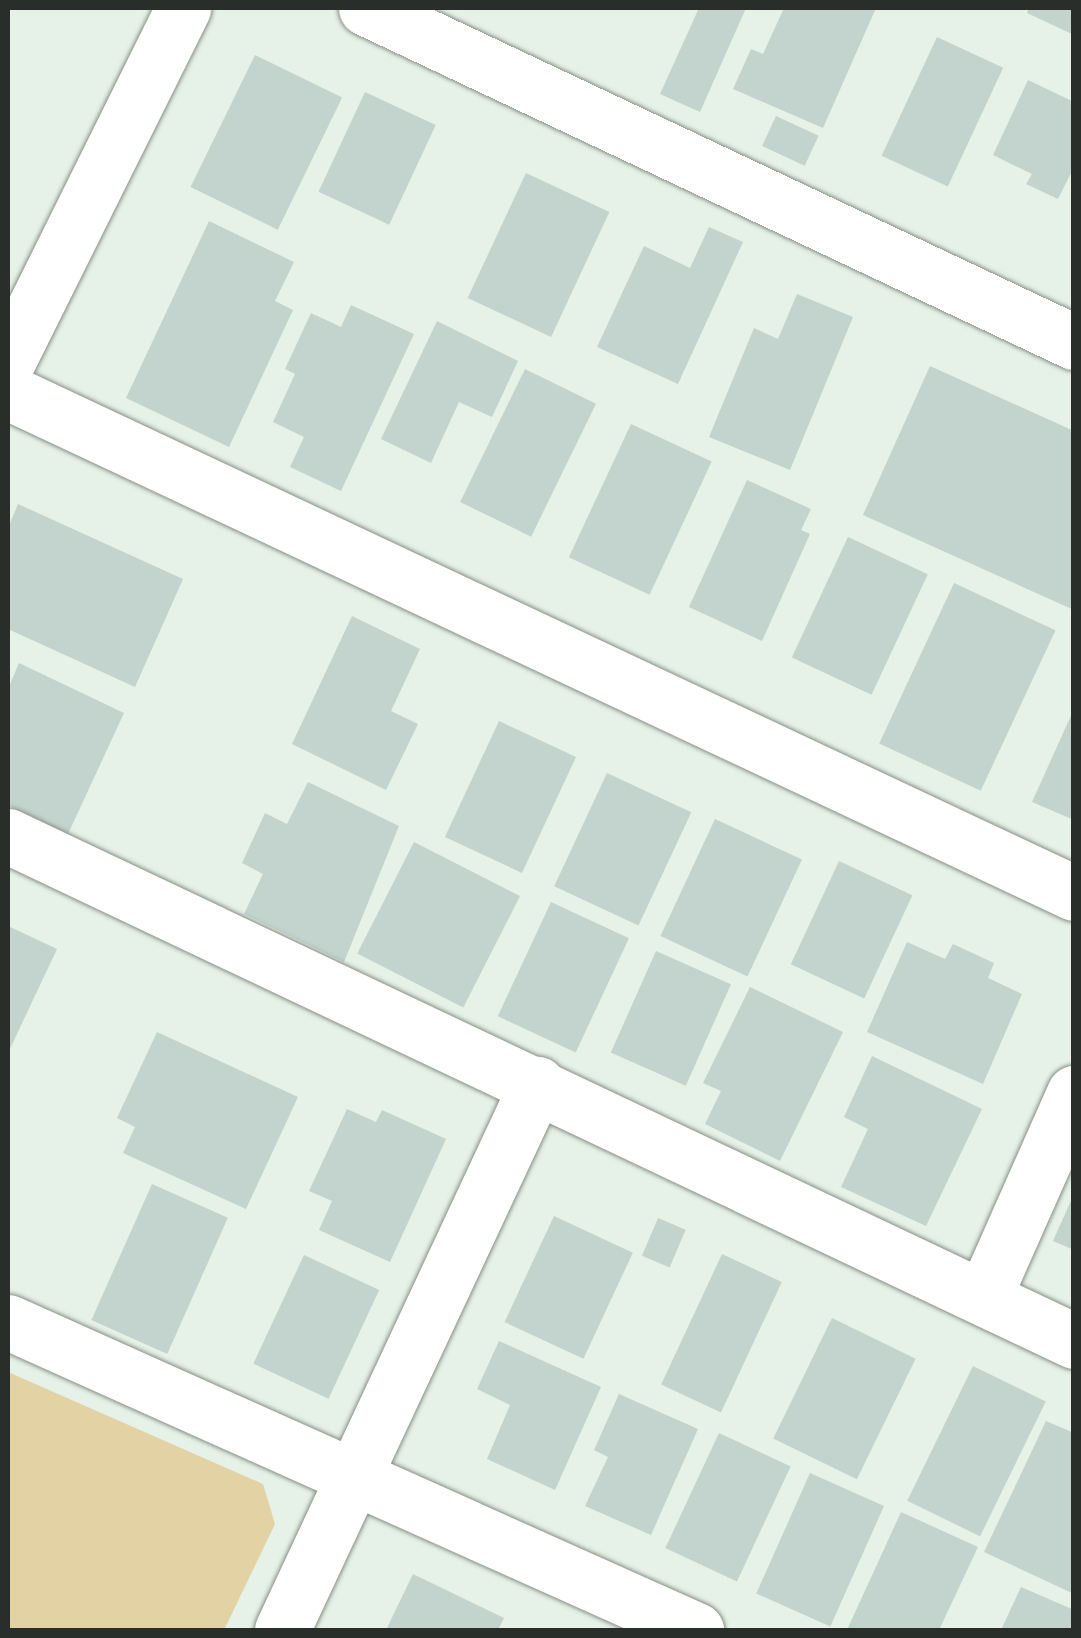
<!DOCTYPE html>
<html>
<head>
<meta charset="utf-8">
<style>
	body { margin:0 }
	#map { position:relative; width:1081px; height:1638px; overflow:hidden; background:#e6f1e7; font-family:"Public Sans",sans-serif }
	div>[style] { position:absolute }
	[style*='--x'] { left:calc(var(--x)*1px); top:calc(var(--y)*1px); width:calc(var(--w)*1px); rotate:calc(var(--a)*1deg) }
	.green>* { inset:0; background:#e2d2a4 }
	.building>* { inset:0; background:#c3d3ce; transform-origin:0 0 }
	.roads { filter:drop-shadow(0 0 2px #869086) drop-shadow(0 0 2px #869086) }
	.minor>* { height:55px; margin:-27.5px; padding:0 27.5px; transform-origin:27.5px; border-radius:27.5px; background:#fff }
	span { translate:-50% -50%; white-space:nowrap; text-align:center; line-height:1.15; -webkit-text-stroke:10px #fff; paint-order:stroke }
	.frame { position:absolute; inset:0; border:10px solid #2a2e2a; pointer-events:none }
</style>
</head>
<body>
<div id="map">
	<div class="green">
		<i style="clip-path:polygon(8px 1372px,263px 1484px,275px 1524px,224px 1630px,8px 1630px)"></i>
	</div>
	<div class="building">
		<i style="clip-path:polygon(699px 8px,746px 8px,700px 112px,660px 94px)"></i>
		<i style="clip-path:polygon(784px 8px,876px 8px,823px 128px,733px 89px,751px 49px,763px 54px)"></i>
		<i style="clip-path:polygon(1029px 8px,1074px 8px,1074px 35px,1027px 13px)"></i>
		<i style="left:937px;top:37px;width:73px;height:131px;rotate:25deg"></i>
		<i style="left:255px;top:55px;width:97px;height:147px;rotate:26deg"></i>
		<i style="clip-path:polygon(1028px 80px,1074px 102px,1074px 167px,1058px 199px,1026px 184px,1032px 174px,993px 155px)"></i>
		<i style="left:365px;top:92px;width:78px;height:110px;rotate:25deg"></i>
		<i style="left:776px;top:116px;width:47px;height:33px;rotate:25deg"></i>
		<i style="left:526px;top:173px;width:92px;height:138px;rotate:25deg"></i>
		<i style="clip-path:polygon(209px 221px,294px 262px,275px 301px,293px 310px,229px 447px,126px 398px)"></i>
		<i style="clip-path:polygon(709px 227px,743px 242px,678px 384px,597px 347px,644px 246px,690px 268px)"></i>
		<i style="clip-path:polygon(797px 294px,853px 317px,790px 470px,709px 437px,754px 328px,778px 339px)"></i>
		<i style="clip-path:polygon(351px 305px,414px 334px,341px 491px,290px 467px,304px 437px,273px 422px,295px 374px,285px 369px,311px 313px,341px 327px)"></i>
		<i style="clip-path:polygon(437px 321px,518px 361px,492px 417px,459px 402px,431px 463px,381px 439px)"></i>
		<i style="clip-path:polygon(930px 366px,1074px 431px,1074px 610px,863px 515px)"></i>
		<i style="left:525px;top:369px;width:79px;height:148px;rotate:26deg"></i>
		<i style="left:631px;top:424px;width:89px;height:147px;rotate:25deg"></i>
		<i style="clip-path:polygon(747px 480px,811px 509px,801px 530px,810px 534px,762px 641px,689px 607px)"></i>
		<i style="clip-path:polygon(18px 504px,183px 579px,135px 687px,8px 629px,8px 528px)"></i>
		<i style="left:848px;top:537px;width:88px;height:133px;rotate:25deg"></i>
		<i style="left:954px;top:583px;width:112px;height:177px;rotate:25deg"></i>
		<i style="clip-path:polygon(352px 616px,420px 649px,391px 711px,418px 724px,386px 790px,292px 744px)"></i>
		<i style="clip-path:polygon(19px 663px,124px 713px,68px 834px,8px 805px,8px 689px)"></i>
		<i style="clip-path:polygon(1074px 709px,1074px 820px,1032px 802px)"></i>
		<i style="left:499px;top:721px;width:85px;height:128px;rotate:25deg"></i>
		<i style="left:607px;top:773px;width:93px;height:125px;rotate:25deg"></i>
		<i style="clip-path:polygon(308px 782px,399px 826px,344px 962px,244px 914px,263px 874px,242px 863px,265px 813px,287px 824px)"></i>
		<i style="left:715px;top:819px;width:96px;height:129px;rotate:25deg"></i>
		<i style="left:414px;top:842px;width:119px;height:125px;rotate:27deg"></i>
		<i style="left:839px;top:861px;width:81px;height:114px;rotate:25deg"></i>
		<i style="left:551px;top:902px;width:86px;height:126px;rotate:25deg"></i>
		<i style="clip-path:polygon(8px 926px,57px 949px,8px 1053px)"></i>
		<i style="clip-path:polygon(907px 942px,945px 959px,953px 944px,994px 963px,988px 978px,1022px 994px,983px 1084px,867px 1032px)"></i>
		<i style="left:656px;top:951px;width:82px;height:111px;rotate:24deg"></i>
		<i style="clip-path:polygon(750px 987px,843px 1032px,780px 1161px,705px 1124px,721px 1091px,703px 1083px)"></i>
		<i style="clip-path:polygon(157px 1032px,298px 1097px,246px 1209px,123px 1153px,135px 1127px,117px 1118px)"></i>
		<i style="clip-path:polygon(872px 1056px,982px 1109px,926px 1226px,841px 1187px,868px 1129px,844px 1117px)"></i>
		<i style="clip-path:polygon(347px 1109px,376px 1122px,382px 1110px,446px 1139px,390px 1262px,319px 1230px,332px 1201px,309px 1191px)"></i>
		<i style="left:152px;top:1184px;width:83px;height:149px;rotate:24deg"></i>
		<i style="clip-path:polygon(1074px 1194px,1074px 1250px,1053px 1241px)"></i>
		<i style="left:554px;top:1216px;width:87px;height:117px;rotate:25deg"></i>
		<i style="left:658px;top:1218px;width:30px;height:41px;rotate:23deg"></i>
		<i style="left:722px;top:1254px;width:66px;height:144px;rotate:25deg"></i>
		<i style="left:304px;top:1255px;width:83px;height:120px;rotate:25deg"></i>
		<i style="left:832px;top:1318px;width:93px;height:134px;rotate:26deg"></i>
		<i style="clip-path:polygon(499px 1341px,601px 1387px,555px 1490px,487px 1459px,510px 1405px,477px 1389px)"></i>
		<i style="left:973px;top:1366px;width:81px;height:150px;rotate:26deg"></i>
		<i style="clip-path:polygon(619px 1394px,698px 1429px,651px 1535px,585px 1506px,608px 1457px,594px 1450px)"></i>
		<i style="clip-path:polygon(1046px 1421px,1074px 1433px,1074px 1594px,984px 1552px)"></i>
		<i style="left:719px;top:1433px;width:79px;height:127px;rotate:25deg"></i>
		<i style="left:810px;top:1473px;width:81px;height:132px;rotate:24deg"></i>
		<i style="clip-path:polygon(901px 1512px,978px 1547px,939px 1630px,847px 1630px)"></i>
		<i style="clip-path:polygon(413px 1574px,504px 1618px,498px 1630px,386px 1630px)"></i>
		<i style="clip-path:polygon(1021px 1587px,1074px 1610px,1074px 1630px,1001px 1630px)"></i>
	</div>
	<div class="roads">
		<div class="minor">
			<i style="--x:366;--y:8;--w:783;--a:25.26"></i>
			<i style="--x:8;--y:361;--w:394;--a:-63.6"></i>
			<i style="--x:8;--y:392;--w:1178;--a:25.17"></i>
			<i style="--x:8;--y:836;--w:1180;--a:25.35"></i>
			<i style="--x:985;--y:1294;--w:220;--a:-66.1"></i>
			<i style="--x:8;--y:1322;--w:754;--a:24.12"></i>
			<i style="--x:282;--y:1630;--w:603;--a:-64.97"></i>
		</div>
	</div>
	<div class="frame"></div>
</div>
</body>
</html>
